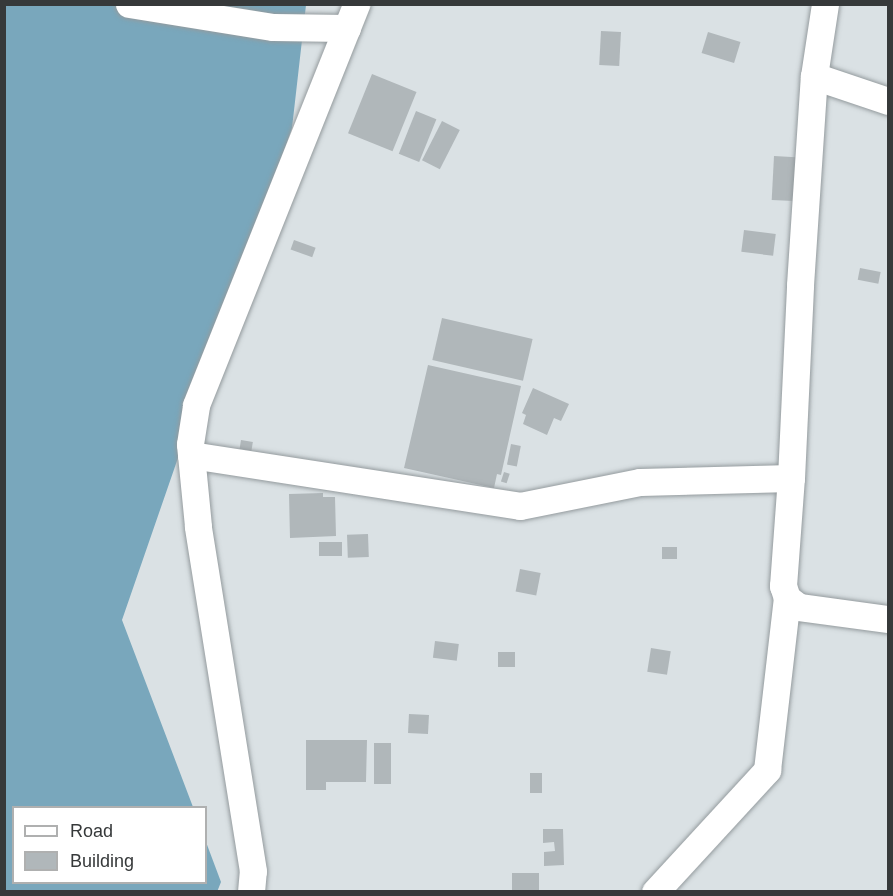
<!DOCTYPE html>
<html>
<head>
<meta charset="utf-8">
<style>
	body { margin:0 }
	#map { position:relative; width:893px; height:896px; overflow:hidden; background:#dae1e4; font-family:Arial,sans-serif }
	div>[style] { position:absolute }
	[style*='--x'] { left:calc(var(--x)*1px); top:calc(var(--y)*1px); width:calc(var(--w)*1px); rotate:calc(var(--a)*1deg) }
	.forest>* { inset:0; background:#79a7bc }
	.building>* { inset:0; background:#b0b7ba; transform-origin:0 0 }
	.roads { filter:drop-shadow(0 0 2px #949b9e) drop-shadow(0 0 2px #949b9e) }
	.street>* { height:27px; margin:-13.5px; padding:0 13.5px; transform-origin:13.5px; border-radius:13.5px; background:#fff }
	span { translate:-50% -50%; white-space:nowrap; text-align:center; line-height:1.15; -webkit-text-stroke:6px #fff; paint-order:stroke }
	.frame { position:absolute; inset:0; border:6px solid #36393a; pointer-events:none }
	.legend { position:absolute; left:12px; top:806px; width:195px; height:78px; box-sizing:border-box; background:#fff; border:2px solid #afb0b0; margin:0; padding:8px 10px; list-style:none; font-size:18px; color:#36393a }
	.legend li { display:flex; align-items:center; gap:12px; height:30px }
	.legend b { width:30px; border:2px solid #afb0b0 }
</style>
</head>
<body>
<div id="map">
	<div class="forest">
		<i style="clip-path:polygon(5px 5px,306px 5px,292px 128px,122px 620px,193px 807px,14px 808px,14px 882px,206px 882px,206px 842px,221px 882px,217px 892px,5px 892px)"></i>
	</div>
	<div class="building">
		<i style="left:601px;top:31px;width:20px;height:34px;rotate:3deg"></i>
		<i style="left:708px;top:32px;width:34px;height:22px;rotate:17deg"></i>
		<i style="left:372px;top:74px;width:48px;height:64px;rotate:22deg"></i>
		<i style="left:416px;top:111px;width:22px;height:46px;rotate:22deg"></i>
		<i style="left:442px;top:121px;width:20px;height:44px;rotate:27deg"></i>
		<i style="left:774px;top:156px;width:22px;height:44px;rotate:3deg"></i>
		<i style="left:744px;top:230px;width:32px;height:22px;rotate:7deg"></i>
		<i style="left:294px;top:240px;width:23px;height:10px;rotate:20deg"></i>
		<i style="left:860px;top:268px;width:21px;height:12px;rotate:11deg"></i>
		<i style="left:442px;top:318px;width:93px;height:43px;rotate:13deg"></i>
		<i style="clip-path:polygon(428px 365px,521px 386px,501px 475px,497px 474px,494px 488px,404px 468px)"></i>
		<i style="clip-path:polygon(533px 388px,569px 404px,561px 421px,554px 418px,547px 435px,523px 424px,526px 415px,522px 413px)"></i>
		<i style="left:241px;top:440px;width:12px;height:9px;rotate:9deg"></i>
		<i style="left:511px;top:444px;width:10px;height:21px;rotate:11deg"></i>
		<i style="left:504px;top:472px;width:6px;height:10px;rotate:18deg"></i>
		<i style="clip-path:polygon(323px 493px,323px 497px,335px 497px,336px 536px,290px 538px,289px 494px)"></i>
		<i style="left:368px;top:534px;width:23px;height:21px;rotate:88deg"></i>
		<i style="left:342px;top:542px;width:14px;height:23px;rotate:90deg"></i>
		<i style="left:662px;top:547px;width:15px;height:12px"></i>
		<i style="left:520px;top:569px;width:21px;height:23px;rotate:11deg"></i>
		<i style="left:435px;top:641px;width:24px;height:17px;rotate:7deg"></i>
		<i style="left:651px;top:648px;width:20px;height:24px;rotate:9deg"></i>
		<i style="left:498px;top:652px;width:17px;height:15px"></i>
		<i style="left:409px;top:714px;width:20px;height:19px;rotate:3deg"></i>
		<i style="clip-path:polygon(306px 740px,367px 740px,366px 782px,326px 782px,326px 790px,306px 790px)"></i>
		<i style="left:374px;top:743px;width:17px;height:41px"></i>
		<i style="left:530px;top:773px;width:12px;height:20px"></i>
		<i style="clip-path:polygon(543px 829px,563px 829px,564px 865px,544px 866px,544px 852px,555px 851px,554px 842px,543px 843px)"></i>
		<i style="left:512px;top:873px;width:27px;height:19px"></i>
	</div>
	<div class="roads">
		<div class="street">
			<i style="--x:129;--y:4;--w:146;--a:9.1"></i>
			<i style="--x:273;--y:27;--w:74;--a:0.8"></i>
			<i style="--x:814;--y:76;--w:78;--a:18.7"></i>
			<i style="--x:191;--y:455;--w:333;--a:8.8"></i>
			<i style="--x:520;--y:506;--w:122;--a:-11.3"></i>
			<i style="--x:640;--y:482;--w:151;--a:-1.5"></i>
			<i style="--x:787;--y:598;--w:15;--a:37"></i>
			<i style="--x:799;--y:607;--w:90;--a:7.7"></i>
			<i style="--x:251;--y:892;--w:21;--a:-85"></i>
			<i style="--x:253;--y:871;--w:349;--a:-99.1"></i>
			<i style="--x:198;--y:526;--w:82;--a:-95.6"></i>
			<i style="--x:190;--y:444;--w:39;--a:-81"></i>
			<i style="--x:196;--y:405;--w:432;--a:-68.2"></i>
			<i style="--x:655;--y:892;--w:166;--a:-47.4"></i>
			<i style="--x:767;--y:770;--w:173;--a:-83.4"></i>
			<i style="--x:787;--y:598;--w:13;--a:-108"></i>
			<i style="--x:783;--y:586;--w:108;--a:-85.8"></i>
			<i style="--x:791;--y:478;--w:193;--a:-87.3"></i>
			<i style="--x:800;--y:285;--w:209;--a:-86.2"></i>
			<i style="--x:814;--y:76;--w:73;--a:-81.3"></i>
		</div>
	</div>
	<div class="frame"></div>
	<ul class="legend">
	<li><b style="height:8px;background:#fff"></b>Road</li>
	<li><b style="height:16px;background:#b0b7ba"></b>Building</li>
	</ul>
</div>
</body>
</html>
